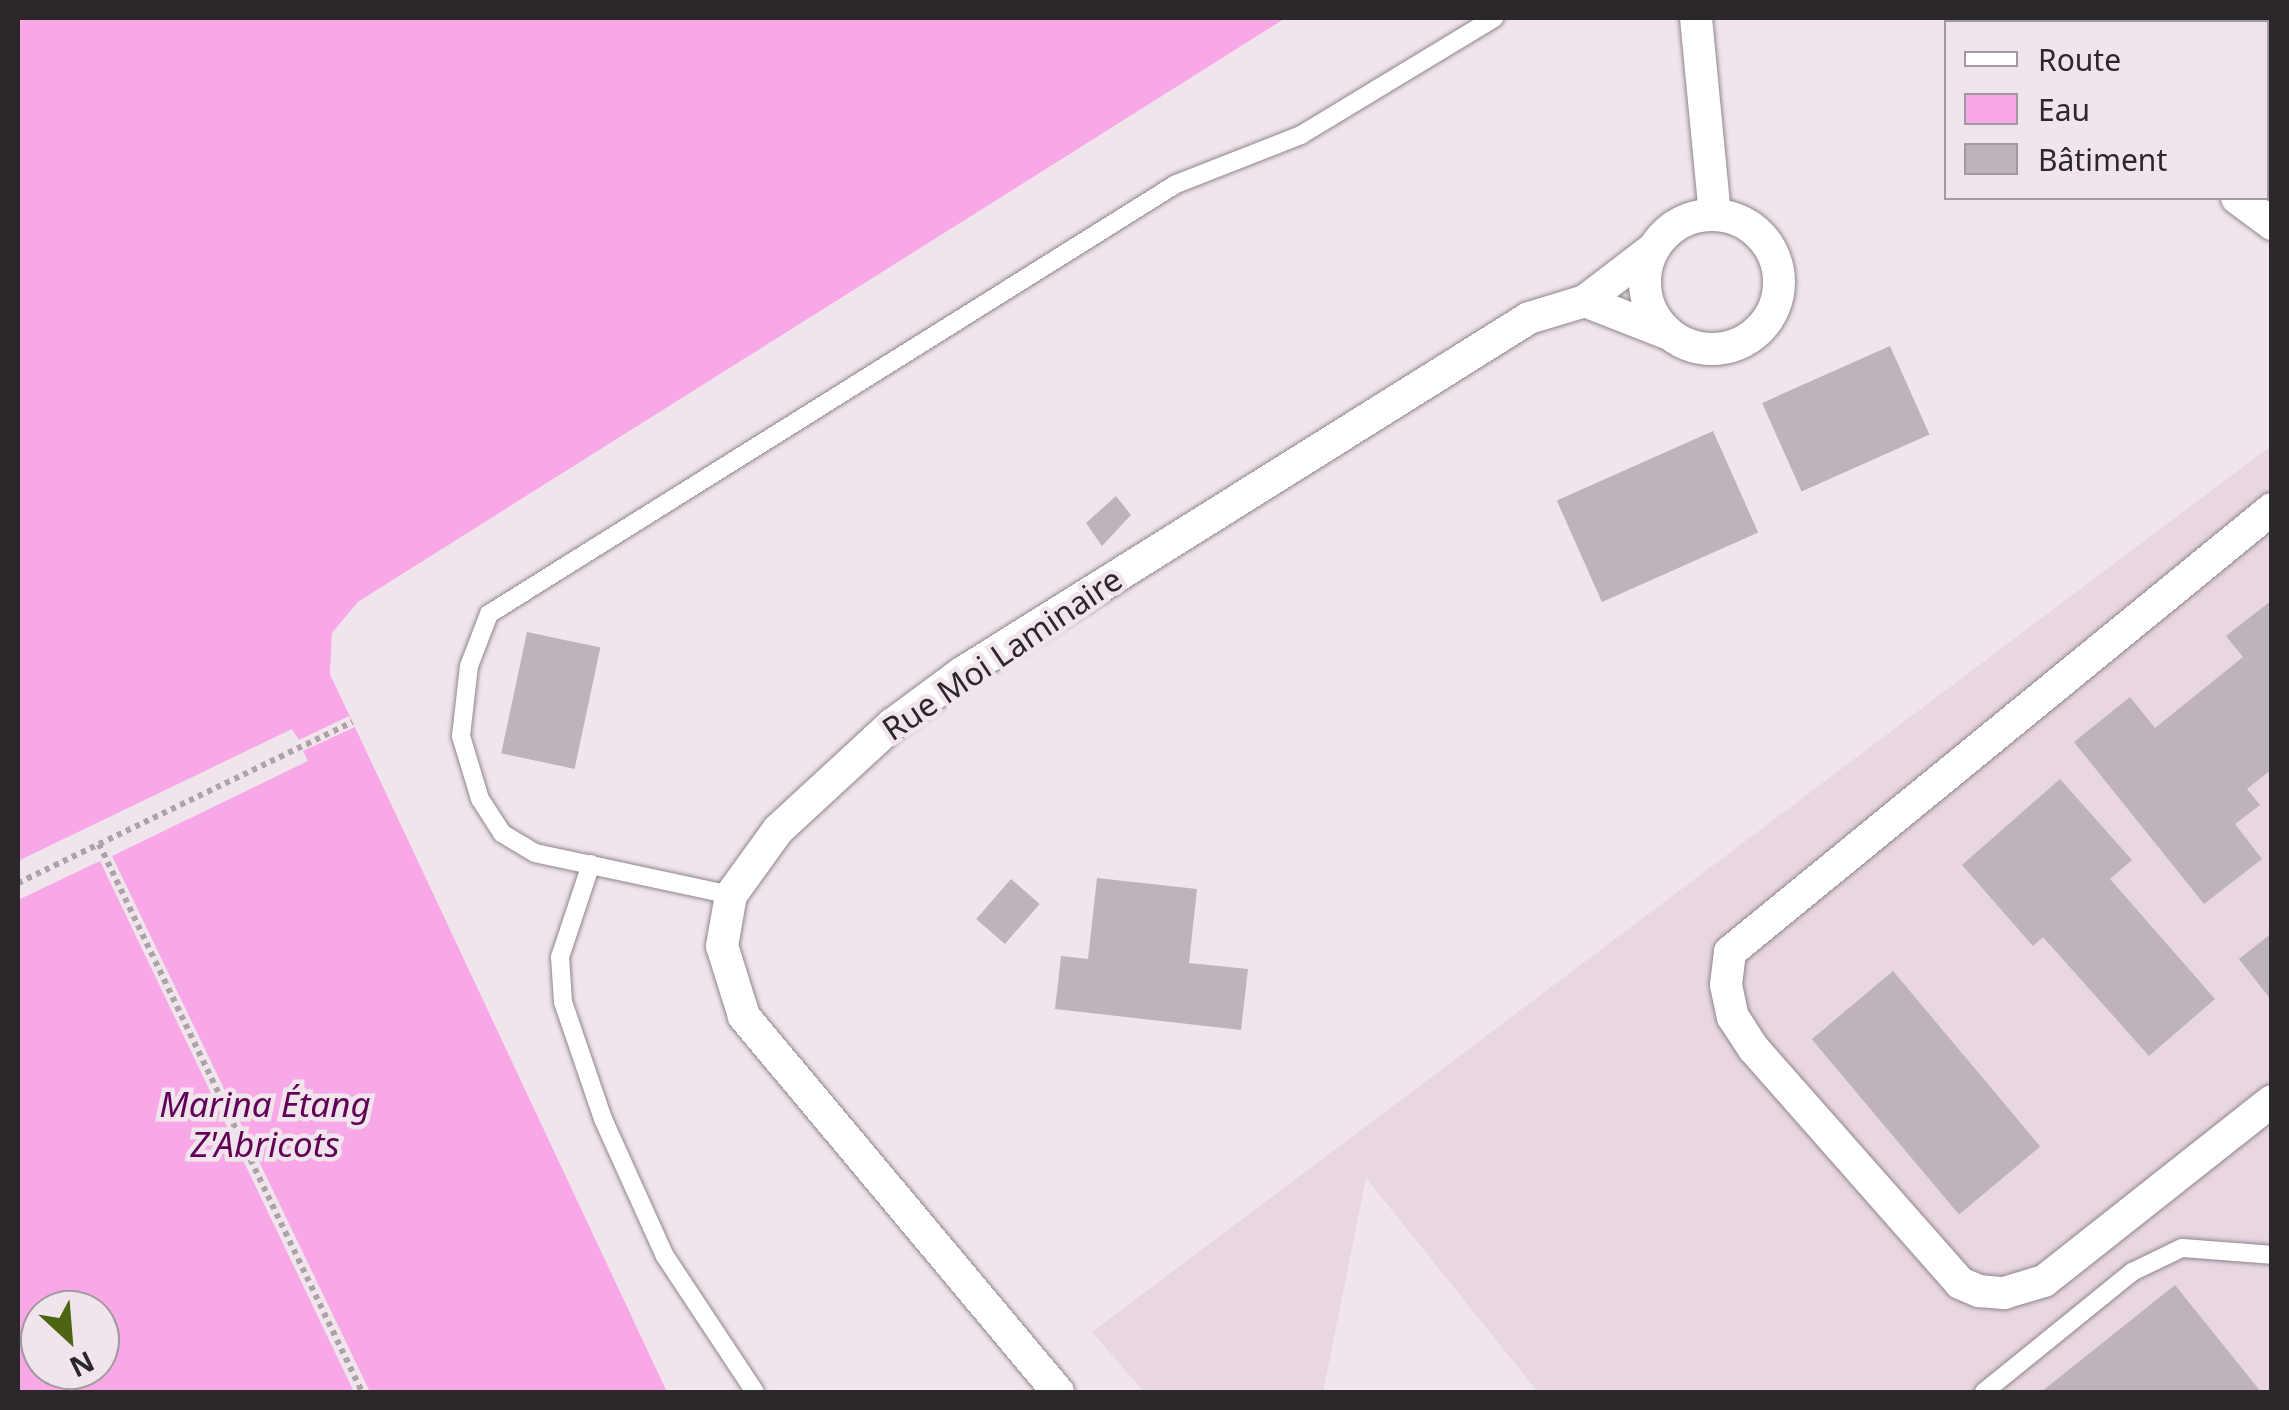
<!DOCTYPE html>
<html>
<head>
<meta charset="utf-8">
<style>
	body { margin:0 }
	#map { position:relative; width:2289px; height:1410px; overflow:hidden; background:#f0e5ed; font-family:"Noto Sans",sans-serif }
	div>[style] { position:absolute }
	[style*='--x'] { left:calc(var(--x)*1px); top:calc(var(--y)*1px); width:calc(var(--w)*1px); rotate:calc(var(--a)*1deg) }
	.built>* { inset:0; background:#e8d6e3 }
	.water>* { inset:0; background:#f9a8e7 }
	.pier>* { inset:0; background:#f0e5ed }
	.building>* { inset:0; background:#bdb3ba; transform-origin:0 0 }
	.path>* { height:6px; margin-top:-3px; transform-origin:0; background:repeating-linear-gradient(90deg,#aca3a9 0 5px,transparent 0 10px) }
	.roads { filter:drop-shadow(0 0 2px #8f858c) drop-shadow(0 0 2px #8f858c) }
	.service>* { height:18px; margin:-9px; padding:0 9px; transform-origin:9px; border-radius:9px; background:#fff }
	.minor>* { height:32px; margin:-16px; padding:0 16px; transform-origin:16px; border-radius:16px; background:#fff }
	.minor>.ring { margin:-16px; padding:0; box-sizing:content-box; background:none; border:32px solid #fff; border-radius:50% }
	span { translate:-50% -50%; white-space:nowrap; text-align:center; line-height:1.15; -webkit-text-stroke:9px #f0e5ed; paint-order:stroke }
	.street-label { font-size:32px; color:#2b272a }
	.water-label { font-size:35px; color:#620056; font-style:italic }
	.frame { position:absolute; inset:0; border:20px solid #2b272a; pointer-events:none }
	.legend { position:absolute; left:1944px; top:20px; width:325px; height:180px; box-sizing:border-box; background:#f0e5ed; border:2px solid #a1999f; margin:0; padding:12px 18px; list-style:none; font-size:30px; color:#2b272a }
	.legend li { display:flex; align-items:center; gap:20px; height:50px }
	.legend b { width:50px; border:2px solid #a1999f }
	.north { position:absolute; left:20px; top:1290px; width:100px; height:100px; box-sizing:border-box; background:#f0e5ed; border:2px solid #a1999f; border-radius:50%; rotate:154deg; font-size:28px; font-weight:700; line-height:40px; text-align:center; color:#2b272a }
	.north::after { content:''; display:block; margin:auto; width:35px; height:45px; background:#4d6412; clip-path:polygon(50% 0,100% 100%,50% 72%,0 100%) }
</style>
</head>
<body>
<div id="map">
	<div class="built">
		<i style="clip-path:polygon(2271px 446px,2271px 1392px,1538px 1392px,1366px 1178px,1323px 1392px,1144px 1392px,1092px 1332px)"></i>
	</div>
	<div class="water">
		<i style="clip-path:polygon(evenodd,18px 18px,1286px 18px,358px 602px,332px 633px,330px 674px,667px 1392px,18px 1392px,18px 18px,40px 1310px,100px 1310px,100px 1370px,40px 1370px,40px 1310px)"></i>
	</div>
	<div class="pier">
		<i style="clip-path:polygon(1286px 18px,1291px 18px,362px 606px,337px 634px,340px 695px,330px 674px,332px 633px,358px 602px)"></i>
		<i style="clip-path:polygon(349px 716px,355px 727px,303px 751px,308px 761px,112px 856px,370px 1392px,354px 1392px,100px 861px,18px 900px,18px 861px,292px 729px,299px 740px)"></i>
	</div>
	<div class="building">
		<i style="left:1890px;top:346px;width:97px;height:140px;rotate:66deg"></i>
		<i style="left:1713px;top:431px;width:111px;height:171px;rotate:66deg"></i>
		<i style="clip-path:polygon(1116px 496px,1131px 515px,1102px 546px,1086px 523px)"></i>
		<i style="clip-path:polygon(2272px 600px,2272px 769px,2247px 789px,2260px 805px,2235px 824px,2262px 859px,2204px 904px,2074px 742px,2130px 697px,2155px 728px,2243px 657px,2226px 636px)"></i>
		<i style="left:527px;top:632px;width:75px;height:124px;rotate:12deg"></i>
		<i style="clip-path:polygon(2060px 779px,2132px 860px,2110px 879px,2215px 999px,2149px 1056px,2043px 937px,2033px 946px,1962px 865px)"></i>
		<i style="clip-path:polygon(1097px 878px,1197px 889px,1189px 963px,1248px 969px,1241px 1030px,1055px 1009px,1061px 956px,1088px 959px)"></i>
		<i style="left:1011px;top:879px;width:38px;height:53px;rotate:41deg"></i>
		<i style="clip-path:polygon(2272px 933px,2272px 1001px,2239px 959px)"></i>
		<i style="left:1893px;top:971px;width:229px;height:106px;rotate:50deg"></i>
		<i style="clip-path:polygon(2175px 1285px,2261px 1392px,2041px 1392px)"></i>
	</div>
	<div class="path">
		<i style="--x:99;--y:844;--w:608;--a:64.36"></i>
		<i style="--x:18;--y:883;--w:371;--a:-25.7"></i>
	</div>
	<div class="roads">
		<div class="service">
			<i style="--x:591;--y:864;--w:98;--a:108.4"></i>
			<i style="--x:560;--y:957;--w:45;--a:86.2"></i>
			<i style="--x:563;--y:1002;--w:124;--a:71.1"></i>
			<i style="--x:603;--y:1119;--w:150;--a:65.7"></i>
			<i style="--x:665;--y:1256;--w:163;--a:56.5"></i>
			<i style="--x:731;--y:895;--w:200;--a:-167.9"></i>
			<i style="--x:535;--y:853;--w:39;--a:-149"></i>
			<i style="--x:502;--y:833;--w:40;--a:-122.9"></i>
			<i style="--x:480;--y:799;--w:66;--a:-106.8"></i>
			<i style="--x:461;--y:736;--w:70;--a:-83.5"></i>
			<i style="--x:469;--y:666;--w:56;--a:-69"></i>
			<i style="--x:489;--y:614;--w:810;--a:-32.04"></i>
			<i style="--x:1176;--y:184;--w:134;--a:-21.4"></i>
			<i style="--x:1301;--y:135;--w:226;--a:-31.2"></i>
			<i style="--x:1984;--y:1392;--w:191;--a:-39"></i>
			<i style="--x:2132;--y:1272;--w:55;--a:-25.6"></i>
			<i style="--x:2182;--y:1248;--w:90;--a:4.4"></i>
		</div>
		<div class="minor">
			<i style="--x:1696;--y:18;--w:197;--a:84.5"></i>
			<i style="--x:2018;--y:18;--w:6;--a:39"></i>
			<i style="--x:2237;--y:198;--w:44;--a:36.6"></i>
			<i class="ring" style="left:1645px;top:215px;width:102px;height:102px"></i>
			<i style="--x:1585;--y:301;--w:90;--a:21.4"></i>
			<i style="--x:2272;--y:509;--w:700;--a:140.74"></i>
			<i style="--x:1730;--y:952;--w:33;--a:97"></i>
			<i style="--x:1726;--y:985;--w:33;--a:78"></i>
			<i style="--x:1733;--y:1017;--w:38;--a:57"></i>
			<i style="--x:1754;--y:1049;--w:312;--a:48.6"></i>
			<i style="--x:1960;--y:1283;--w:21;--a:23"></i>
			<i style="--x:1979;--y:1291;--w:25;--a:5"></i>
			<i style="--x:2004;--y:1293;--w:42;--a:-16.7"></i>
			<i style="--x:2044;--y:1281;--w:290;--a:-38.3"></i>
			<i style="--x:1058;--y:1392;--w:490;--a:-129.9"></i>
			<i style="--x:744;--y:1016;--w:73;--a:-107.4"></i>
			<i style="--x:722;--y:946;--w:52;--a:-80"></i>
			<i style="--x:731;--y:895;--w:80;--a:-54.1"></i>
			<i style="--x:778;--y:830;--w:156;--a:-42.7"></i>
			<i style="--x:893;--y:724;--w:86;--a:-36.5"></i>
			<i style="--x:962;--y:673;--w:669;--a:-32.05"></i>
			<i style="--x:1529;--y:318;--w:59;--a:-16.9"></i>
			<i style="--x:1585;--y:301;--w:88;--a:-37.6"></i>
		</div>
	</div>
	<div class="street-label">
		<span style="left:1002px;top:654px;rotate:-34deg">Rue Moi Laminaire</span>
	</div>
	<div class="water-label">
		<span style="left:265px;top:1124px">Marina Étang<br>Z'Abricots</span>
	</div>
	<div class="frame"></div>
	<ul class="legend">
	<li><b style="height:12px;background:#fff"></b>Route</li>
	<li><b style="height:28px;background:#f9a8e7"></b>Eau</li>
	<li><b style="height:28px;background:#bdb3ba"></b>Bâtiment</li>
	</ul>
	<div class="north">N</div>
</div>
</body>
</html>
